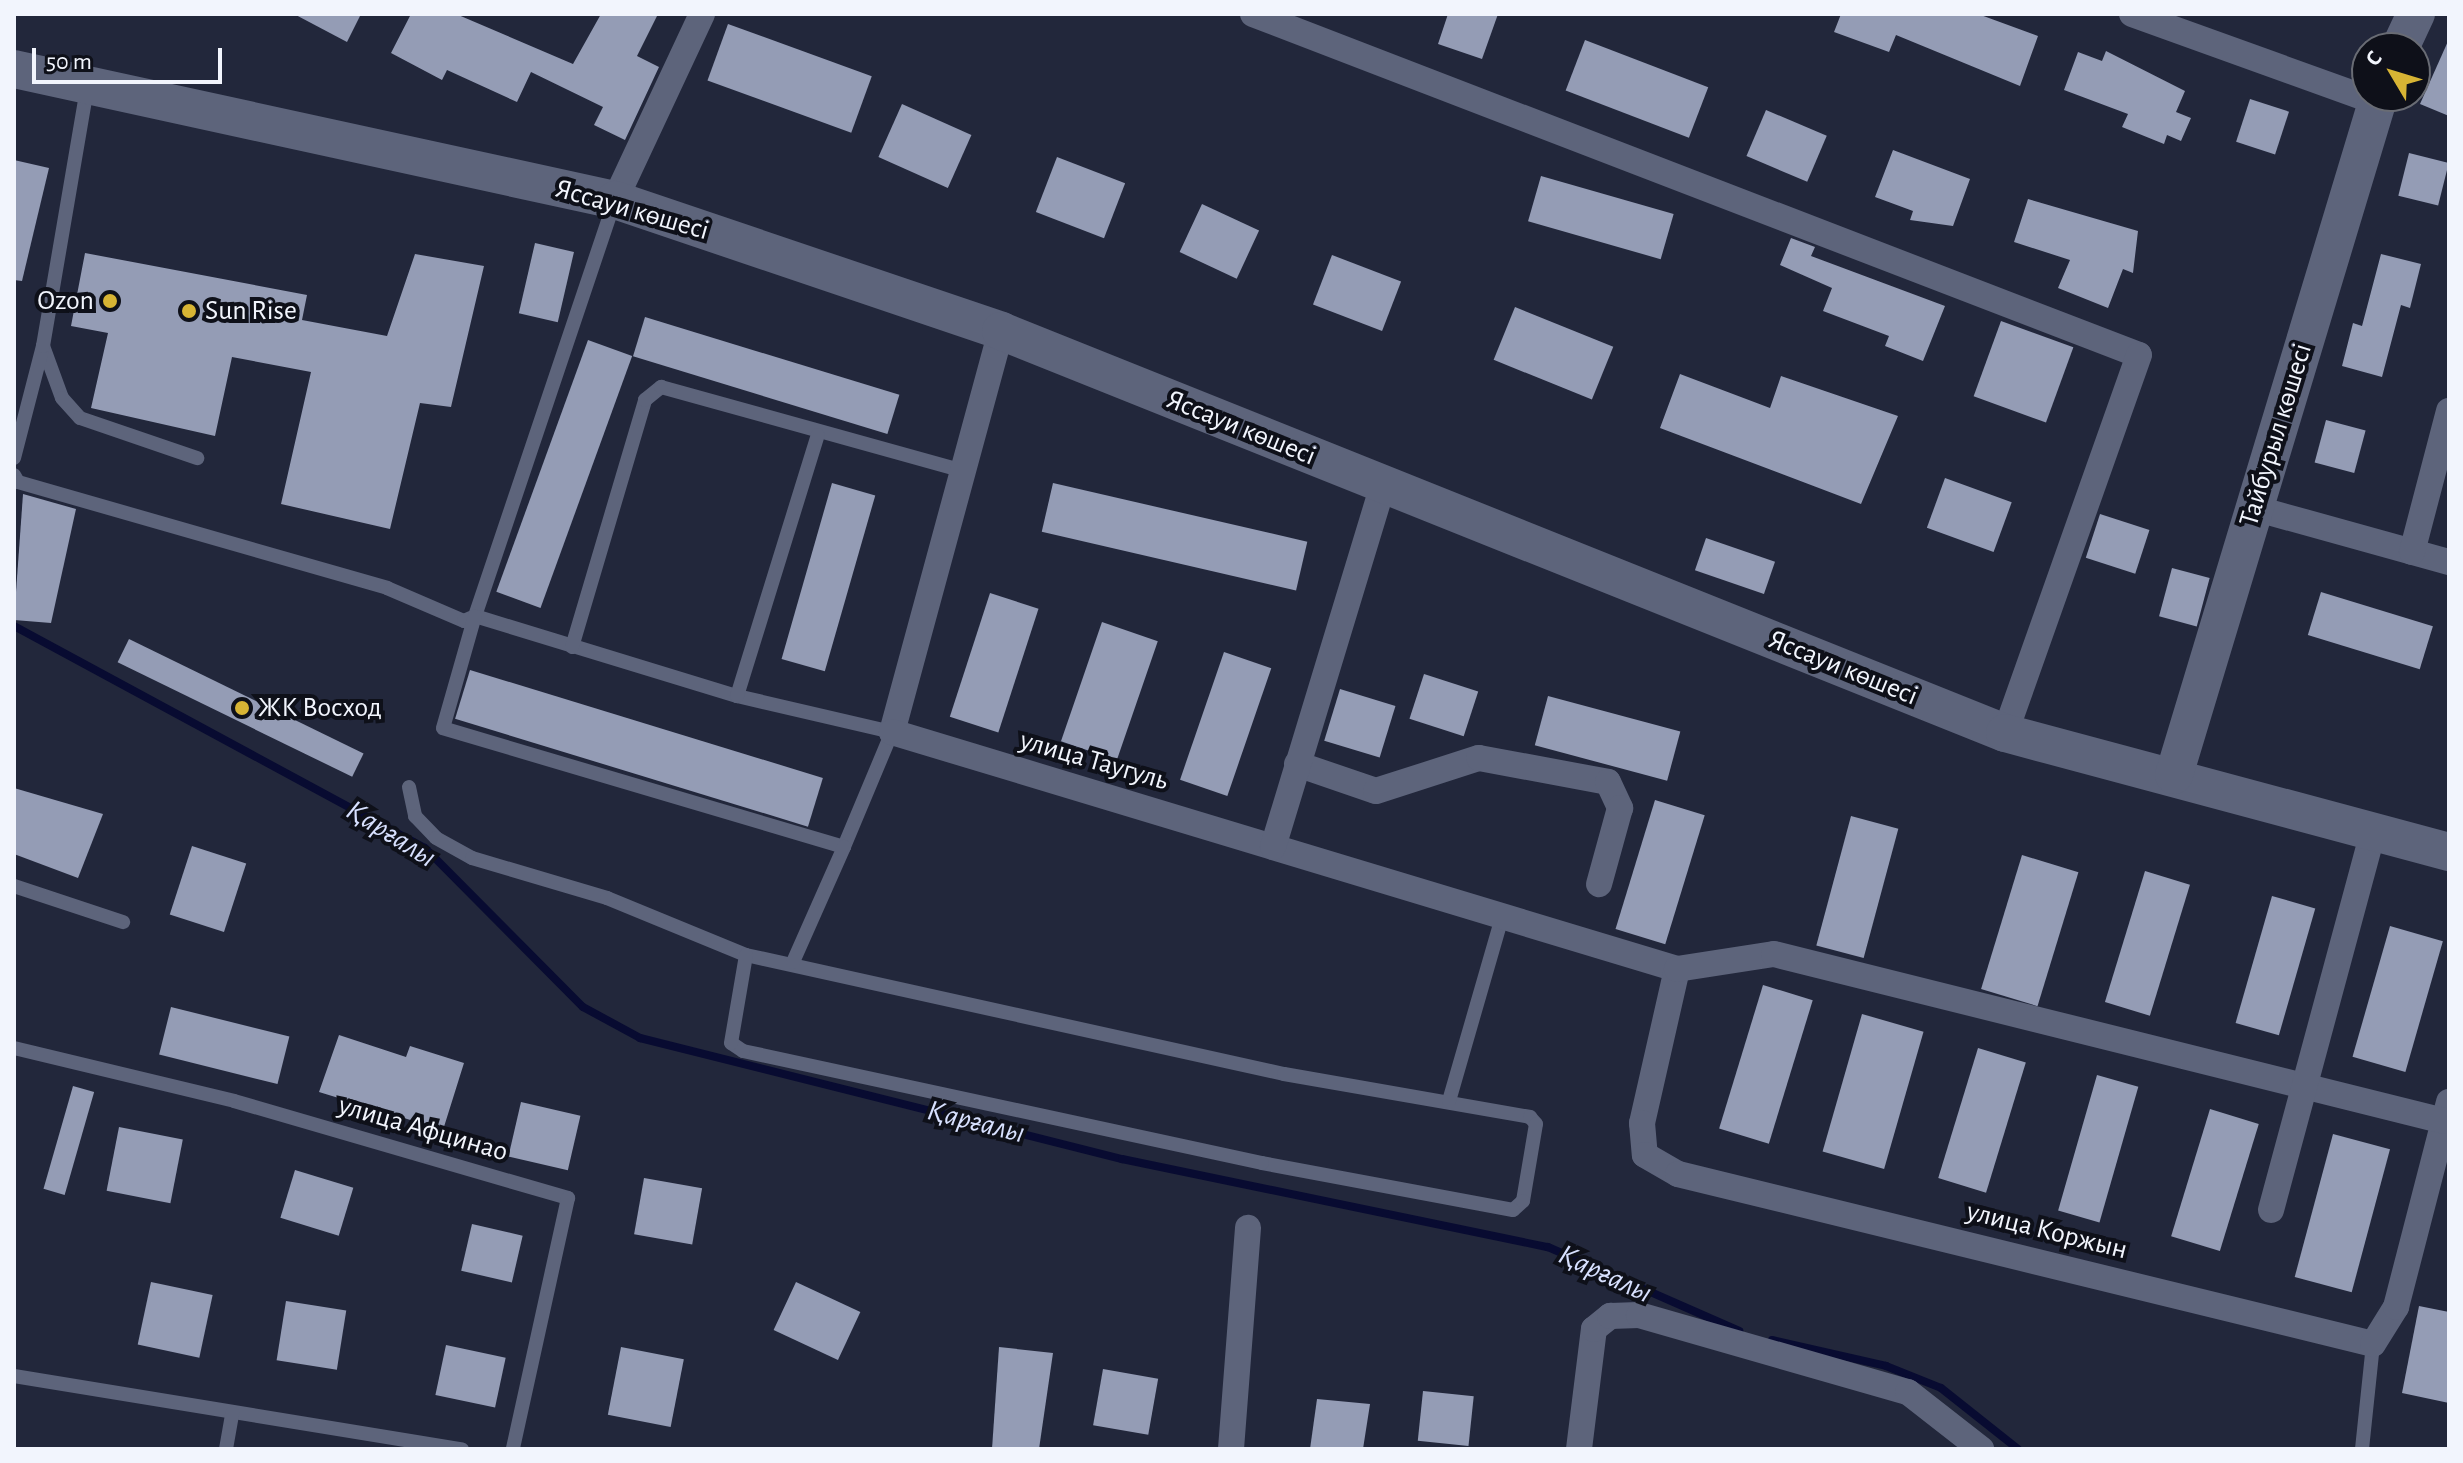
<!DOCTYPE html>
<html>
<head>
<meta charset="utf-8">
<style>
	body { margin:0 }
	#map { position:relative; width:2463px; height:1463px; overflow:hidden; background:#22273b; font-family:"Alegreya Sans",sans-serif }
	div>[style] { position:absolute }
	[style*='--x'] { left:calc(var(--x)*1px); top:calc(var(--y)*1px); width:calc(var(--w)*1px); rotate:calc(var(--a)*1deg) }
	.stream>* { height:8px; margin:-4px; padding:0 4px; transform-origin:4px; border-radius:4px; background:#080b31 }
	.building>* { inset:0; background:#949cb5; transform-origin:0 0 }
	.lane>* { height:14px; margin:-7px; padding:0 7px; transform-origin:7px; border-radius:7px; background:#5d647b }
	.street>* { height:26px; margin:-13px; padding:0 13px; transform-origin:13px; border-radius:13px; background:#5d647b }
	.secondary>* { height:38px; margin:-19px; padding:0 19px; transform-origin:19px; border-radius:19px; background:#5d647b }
	.dots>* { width:22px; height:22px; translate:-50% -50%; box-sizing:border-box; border:4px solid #0e1019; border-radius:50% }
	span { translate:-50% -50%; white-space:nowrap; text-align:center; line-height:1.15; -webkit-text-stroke:8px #0e1019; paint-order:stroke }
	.street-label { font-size:28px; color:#f2f5fd }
	.poi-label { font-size:28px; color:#f2f5fd }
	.right { translate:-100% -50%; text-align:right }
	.left { translate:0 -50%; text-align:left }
	.water-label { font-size:30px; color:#d8e1ff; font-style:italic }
	.frame { position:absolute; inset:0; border:16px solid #f2f5fd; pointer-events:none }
	.north { position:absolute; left:2351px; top:32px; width:80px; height:80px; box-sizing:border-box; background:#0e1019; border:2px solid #696c74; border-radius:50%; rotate:308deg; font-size:22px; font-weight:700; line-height:32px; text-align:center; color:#f2f5fd }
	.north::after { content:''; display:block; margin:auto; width:28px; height:36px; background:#d7b434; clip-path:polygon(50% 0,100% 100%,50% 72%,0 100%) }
	.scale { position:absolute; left:32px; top:48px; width:190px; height:36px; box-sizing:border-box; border:4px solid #f2f5fd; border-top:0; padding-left:10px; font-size:24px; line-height:28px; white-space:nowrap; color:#f2f5fd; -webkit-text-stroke:6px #0e1019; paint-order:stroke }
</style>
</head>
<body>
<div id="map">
	<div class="stream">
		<i style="--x:14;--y:626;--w:467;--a:28.4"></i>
		<i style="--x:425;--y:848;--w:224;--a:45.2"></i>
		<i style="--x:583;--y:1007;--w:65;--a:28.5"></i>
		<i style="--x:640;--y:1038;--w:497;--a:14.1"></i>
		<i style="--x:1122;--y:1159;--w:435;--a:11.7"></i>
		<i style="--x:1548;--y:1247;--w:209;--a:23.7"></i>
		<i style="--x:1772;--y:1340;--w:117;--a:12.8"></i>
		<i style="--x:1886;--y:1366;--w:59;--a:21.8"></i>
		<i style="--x:1941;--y:1388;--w:98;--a:38.4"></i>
	</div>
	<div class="building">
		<i style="clip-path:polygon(294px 14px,361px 14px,347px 42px)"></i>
		<i style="clip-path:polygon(411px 14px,456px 14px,573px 64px,601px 14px,658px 14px,637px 56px,659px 67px,625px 140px,594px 125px,603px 107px,531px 72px,517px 102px,447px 70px,442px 80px,391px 53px)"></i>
		<i style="clip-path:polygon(1448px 14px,1498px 14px,1482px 59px,1438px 44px)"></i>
		<i style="clip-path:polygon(1841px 14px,1978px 14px,2038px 36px,2020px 86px,1896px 35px,1889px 52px,1834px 32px)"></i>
		<i style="left:728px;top:24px;width:153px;height:60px;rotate:20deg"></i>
		<i style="clip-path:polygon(2449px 39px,2449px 116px,2420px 104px)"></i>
		<i style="left:1585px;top:40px;width:132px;height:54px;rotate:21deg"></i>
		<i style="clip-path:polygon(2106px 51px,2185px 91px,2176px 112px,2191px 118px,2181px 141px,2167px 135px,2164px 144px,2122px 127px,2128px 114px,2064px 90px,2078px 52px,2102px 61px)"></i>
		<i style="left:2250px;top:99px;width:41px;height:45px;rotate:18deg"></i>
		<i style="left:902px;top:104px;width:76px;height:58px;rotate:24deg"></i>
		<i style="left:1766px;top:110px;width:66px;height:50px;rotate:23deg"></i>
		<i style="clip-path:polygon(1893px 150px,1970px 179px,1953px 226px,1910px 220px,1913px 211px,1875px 197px)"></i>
		<i style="left:2409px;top:153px;width:41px;height:44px;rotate:14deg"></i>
		<i style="left:1057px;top:157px;width:73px;height:59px;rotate:21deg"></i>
		<i style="clip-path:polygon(14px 160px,49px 168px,22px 281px,14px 280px)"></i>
		<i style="left:1541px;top:176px;width:138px;height:47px;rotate:16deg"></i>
		<i style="clip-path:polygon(2028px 199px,2138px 231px,2133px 273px,2123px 269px,2108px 308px,2058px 288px,2070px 260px,2014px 242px)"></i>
		<i style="left:1202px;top:204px;width:63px;height:53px;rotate:25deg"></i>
		<i style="clip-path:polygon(1791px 238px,1815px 247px,1811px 256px,1945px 306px,1923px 361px,1885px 346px,1889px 336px,1823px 311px,1832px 288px,1780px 265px)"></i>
		<i style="left:535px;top:243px;width:40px;height:72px;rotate:13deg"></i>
		<i style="clip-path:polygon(85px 253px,307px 295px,302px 320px,387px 336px,415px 254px,484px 266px,451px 407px,420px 403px,390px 529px,281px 504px,311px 372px,232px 357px,215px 436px,91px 408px,108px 333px,71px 326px)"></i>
		<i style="clip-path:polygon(2381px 254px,2421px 264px,2410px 308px,2401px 305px,2382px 377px,2342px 366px,2353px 323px,2362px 326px)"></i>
		<i style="left:1332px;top:255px;width:74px;height:53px;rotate:21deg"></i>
		<i style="left:1515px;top:307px;width:106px;height:57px;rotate:22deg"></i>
		<i style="left:645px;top:317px;width:266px;height:41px;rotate:17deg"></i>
		<i style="left:2001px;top:321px;width:77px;height:80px;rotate:20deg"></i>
		<i style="left:588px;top:340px;width:47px;height:268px;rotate:20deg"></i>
		<i style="clip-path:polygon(1680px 374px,1770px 408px,1781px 376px,1898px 416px,1861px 504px,1660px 428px)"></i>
		<i style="left:2326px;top:420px;width:41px;height:44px;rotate:15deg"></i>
		<i style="left:1945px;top:478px;width:71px;height:53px;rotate:20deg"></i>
		<i style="left:832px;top:483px;width:45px;height:183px;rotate:16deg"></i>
		<i style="left:1053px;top:483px;width:261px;height:50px;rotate:13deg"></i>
		<i style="clip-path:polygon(23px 494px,76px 509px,51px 623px,14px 620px)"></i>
		<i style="left:2100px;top:514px;width:52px;height:46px;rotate:18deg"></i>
		<i style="left:1706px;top:538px;width:73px;height:34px;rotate:19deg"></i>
		<i style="left:2172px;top:568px;width:39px;height:50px;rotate:15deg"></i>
		<i style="left:2321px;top:592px;width:117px;height:45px;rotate:17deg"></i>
		<i style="left:990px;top:593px;width:51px;height:130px;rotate:18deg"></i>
		<i style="left:1102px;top:622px;width:59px;height:126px;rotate:19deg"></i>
		<i style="left:129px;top:639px;width:261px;height:26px;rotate:26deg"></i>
		<i style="left:1224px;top:652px;width:50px;height:135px;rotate:19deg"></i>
		<i style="left:470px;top:670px;width:369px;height:51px;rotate:17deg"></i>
		<i style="left:1424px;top:674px;width:57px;height:47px;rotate:18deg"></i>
		<i style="left:1340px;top:689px;width:58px;height:54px;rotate:17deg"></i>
		<i style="left:1548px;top:696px;width:137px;height:51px;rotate:15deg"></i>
		<i style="clip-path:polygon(14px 788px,103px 814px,78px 878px,14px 854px)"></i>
		<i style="left:1655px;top:800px;width:52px;height:135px;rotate:17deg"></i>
		<i style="left:1851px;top:816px;width:49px;height:134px;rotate:15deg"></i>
		<i style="left:192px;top:846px;width:57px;height:72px;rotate:18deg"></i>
		<i style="left:2022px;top:855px;width:59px;height:140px;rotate:17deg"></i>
		<i style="left:2145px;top:871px;width:47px;height:137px;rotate:17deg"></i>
		<i style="left:2272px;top:896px;width:45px;height:132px;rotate:16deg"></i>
		<i style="left:2390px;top:926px;width:55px;height:136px;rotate:16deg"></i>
		<i style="left:1763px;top:985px;width:52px;height:150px;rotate:17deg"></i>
		<i style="left:171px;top:1007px;width:122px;height:49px;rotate:14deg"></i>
		<i style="left:1862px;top:1014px;width:64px;height:143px;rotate:16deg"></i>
		<i style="clip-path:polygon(339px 1035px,406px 1057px,410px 1046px,464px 1063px,443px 1130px,319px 1092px)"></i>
		<i style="left:1978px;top:1048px;width:50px;height:136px;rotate:17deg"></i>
		<i style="left:2097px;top:1075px;width:43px;height:141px;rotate:16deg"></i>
		<i style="left:73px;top:1086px;width:22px;height:107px;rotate:16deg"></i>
		<i style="left:521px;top:1102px;width:61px;height:56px;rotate:13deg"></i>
		<i style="left:2210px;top:1109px;width:51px;height:133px;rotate:17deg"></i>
		<i style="left:119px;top:1127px;width:65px;height:65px;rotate:11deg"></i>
		<i style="left:2333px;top:1134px;width:59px;height:148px;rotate:15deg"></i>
		<i style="left:295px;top:1170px;width:61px;height:50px;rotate:17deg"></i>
		<i style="left:644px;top:1178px;width:59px;height:57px;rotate:10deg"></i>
		<i style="left:472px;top:1224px;width:52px;height:48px;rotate:13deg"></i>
		<i style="left:151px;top:1282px;width:63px;height:64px;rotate:12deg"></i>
		<i style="left:796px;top:1282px;width:71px;height:53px;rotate:25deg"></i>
		<i style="left:286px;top:1301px;width:61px;height:60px;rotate:9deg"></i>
		<i style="clip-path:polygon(2419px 1306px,2449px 1312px,2449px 1403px,2402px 1393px)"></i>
		<i style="left:446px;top:1345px;width:61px;height:51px;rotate:12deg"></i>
		<i style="left:621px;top:1347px;width:64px;height:69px;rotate:11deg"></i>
		<i style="clip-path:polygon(999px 1347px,1053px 1353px,1039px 1449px,992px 1449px)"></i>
		<i style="left:1103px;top:1369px;width:56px;height:57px;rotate:10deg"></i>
		<i style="left:1423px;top:1391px;width:51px;height:50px;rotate:6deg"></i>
		<i style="clip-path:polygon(1317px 1399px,1370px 1404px,1363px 1449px,1310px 1449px)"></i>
	</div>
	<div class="lane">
		<i style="--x:43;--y:346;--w:55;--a:69.9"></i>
		<i style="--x:62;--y:398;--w:27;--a:48"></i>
		<i style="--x:80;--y:418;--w:124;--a:18.9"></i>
		<i style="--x:14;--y:458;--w:116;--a:-75.5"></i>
		<i style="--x:43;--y:346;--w:262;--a:-80.3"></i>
		<i style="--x:14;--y:475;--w:8;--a:60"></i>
		<i style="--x:18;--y:482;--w:384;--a:16"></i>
		<i style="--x:387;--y:588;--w:84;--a:23.2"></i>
		<i style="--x:464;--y:621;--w:12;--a:-24"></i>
		<i style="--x:475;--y:616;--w:439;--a:-71.4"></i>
		<i style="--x:475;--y:616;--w:274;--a:17"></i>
		<i style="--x:737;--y:696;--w:159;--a:13.1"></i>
		<i style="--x:892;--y:732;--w:125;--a:112.7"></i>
		<i style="--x:844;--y:847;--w:418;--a:-163.5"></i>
		<i style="--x:443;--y:728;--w:116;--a:-74.1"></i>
		<i style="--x:572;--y:647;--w:258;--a:-73.5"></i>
		<i style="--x:645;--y:400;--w:21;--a:-39"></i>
		<i style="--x:661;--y:387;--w:313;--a:15.5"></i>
		<i style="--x:737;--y:696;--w:273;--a:-72.8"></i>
		<i style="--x:409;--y:787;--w:30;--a:78"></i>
		<i style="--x:415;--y:816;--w:30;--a:46"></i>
		<i style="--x:436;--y:838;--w:41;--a:29.1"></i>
		<i style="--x:472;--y:858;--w:141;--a:16.5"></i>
		<i style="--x:607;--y:898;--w:150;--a:22.3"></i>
		<i style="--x:746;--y:955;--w:551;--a:12.47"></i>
		<i style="--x:1284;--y:1074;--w:250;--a:9.9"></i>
		<i style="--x:1530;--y:1117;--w:9;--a:49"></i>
		<i style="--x:1536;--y:1124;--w:78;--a:99.6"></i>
		<i style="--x:1523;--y:1201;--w:13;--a:138"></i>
		<i style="--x:1513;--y:1210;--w:255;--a:-169.4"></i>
		<i style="--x:1262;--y:1163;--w:531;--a:-167.82"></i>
		<i style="--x:743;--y:1051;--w:14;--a:-146"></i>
		<i style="--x:731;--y:1043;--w:89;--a:-80.3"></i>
		<i style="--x:14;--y:886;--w:115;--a:18.3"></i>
		<i style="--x:793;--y:962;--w:126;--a:-66.1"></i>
		<i style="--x:14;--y:1048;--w:226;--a:13.5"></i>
		<i style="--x:234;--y:1101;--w:348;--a:16.2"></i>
		<i style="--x:568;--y:1198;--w:257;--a:102.4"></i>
		<i style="--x:1449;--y:1101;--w:191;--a:-73.9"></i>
		<i style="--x:14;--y:1376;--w:454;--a:9.3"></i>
		<i style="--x:226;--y:1449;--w:36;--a:-80"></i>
		<i style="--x:2362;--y:1449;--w:106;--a:-84"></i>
	</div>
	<div class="street">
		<i style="--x:1253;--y:14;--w:949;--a:21.05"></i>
		<i style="--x:2139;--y:355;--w:401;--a:109.5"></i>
		<i style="--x:2132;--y:14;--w:259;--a:19.8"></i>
		<i style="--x:615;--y:200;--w:205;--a:-64.9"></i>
		<i style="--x:1001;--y:331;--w:416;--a:105.2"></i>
		<i style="--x:892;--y:732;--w:820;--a:16.8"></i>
		<i style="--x:2254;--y:508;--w:202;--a:15.5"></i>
		<i style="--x:2412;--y:552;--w:146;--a:-75.3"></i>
		<i style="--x:1297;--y:764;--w:83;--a:18.9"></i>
		<i style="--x:1376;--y:791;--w:108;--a:-17.8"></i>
		<i style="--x:1479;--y:758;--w:131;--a:10.5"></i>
		<i style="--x:1608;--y:782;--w:29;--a:65"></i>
		<i style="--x:1620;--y:808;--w:79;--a:105.4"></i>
		<i style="--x:1273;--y:847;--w:379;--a:-73.1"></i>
		<i style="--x:1677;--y:969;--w:158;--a:102.8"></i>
		<i style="--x:1642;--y:1123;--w:32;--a:85"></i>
		<i style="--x:1645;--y:1155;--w:38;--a:30"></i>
		<i style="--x:1678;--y:1174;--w:715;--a:13.74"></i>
		<i style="--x:2373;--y:1344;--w:44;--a:-58.1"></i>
		<i style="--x:2396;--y:1307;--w:212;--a:-75.5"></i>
		<i style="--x:1677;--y:969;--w:98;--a:-8.8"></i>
		<i style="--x:1774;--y:954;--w:690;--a:14"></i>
		<i style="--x:2271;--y:1210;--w:392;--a:-74.9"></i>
		<i style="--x:1231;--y:1449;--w:222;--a:-85.6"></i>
		<i style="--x:1579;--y:1449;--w:121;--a:-82.9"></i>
		<i style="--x:1594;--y:1329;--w:21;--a:-39"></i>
		<i style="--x:1610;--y:1316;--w:29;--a:-2"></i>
		<i style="--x:1639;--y:1315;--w:280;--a:16"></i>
		<i style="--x:1908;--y:1392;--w:93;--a:38"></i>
	</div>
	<div class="secondary">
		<i style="--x:2400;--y:48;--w:38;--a:-65"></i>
		<i style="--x:14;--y:69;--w:615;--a:12.3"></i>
		<i style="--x:615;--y:200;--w:408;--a:18.7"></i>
		<i style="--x:1001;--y:331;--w:1081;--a:21.82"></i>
		<i style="--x:2005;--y:733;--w:460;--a:15"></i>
		<i style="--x:2174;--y:775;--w:709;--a:-73.2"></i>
	</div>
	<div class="dots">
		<i style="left:110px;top:301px;background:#d7b434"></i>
		<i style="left:189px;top:311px;background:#d7b434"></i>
		<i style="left:242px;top:708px;background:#d7b434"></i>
	</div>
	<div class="street-label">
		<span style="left:632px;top:210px;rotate:16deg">Яссауи көшесі</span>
		<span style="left:1241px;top:428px;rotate:22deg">Яссауи көшесі</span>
		<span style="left:2276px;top:435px;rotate:-73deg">Тайбурыл көшесі</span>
		<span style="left:1843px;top:668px;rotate:22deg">Яссауи көшесі</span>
		<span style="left:1094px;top:761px;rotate:16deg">улица Таугуль</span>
		<span style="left:423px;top:1129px;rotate:16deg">улица Афцинао</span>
		<span style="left:2047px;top:1231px;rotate:14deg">улица Коржын</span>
	</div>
	<div class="poi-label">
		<span class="right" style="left:94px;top:301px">Ozon</span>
		<span class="left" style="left:205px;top:311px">Sun Rise</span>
		<span class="left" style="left:258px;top:708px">ЖК Восход</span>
	</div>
	<div class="water-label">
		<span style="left:391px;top:834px;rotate:32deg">Қарғалы</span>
		<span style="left:976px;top:1122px;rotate:14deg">Қарғалы</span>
		<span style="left:1605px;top:1274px;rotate:25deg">Қарғалы</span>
	</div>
	<div class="frame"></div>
	<div class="north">С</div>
	<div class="scale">50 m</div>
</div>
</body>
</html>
